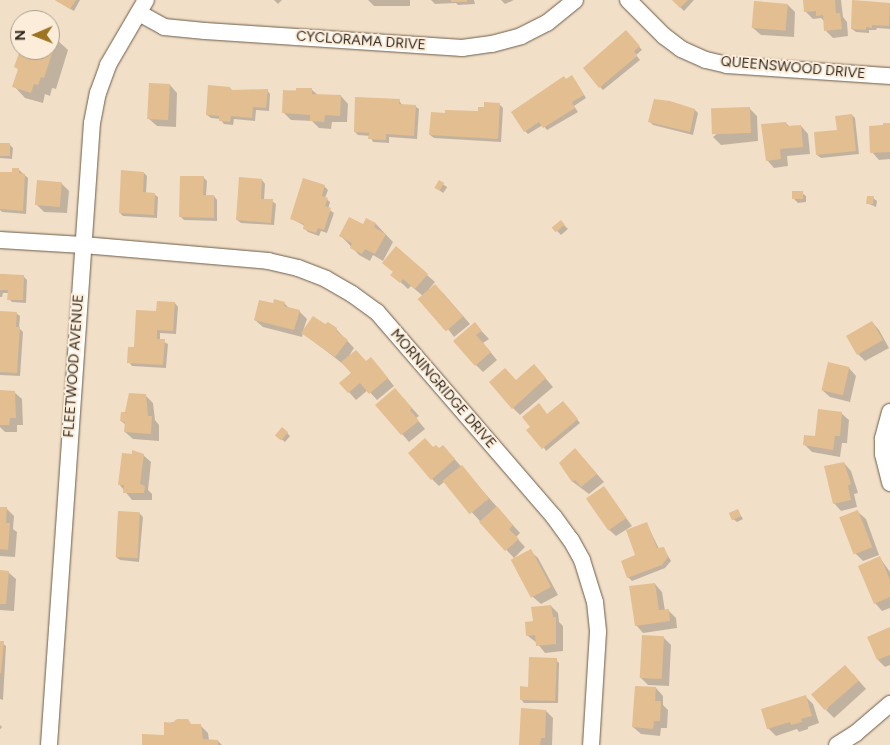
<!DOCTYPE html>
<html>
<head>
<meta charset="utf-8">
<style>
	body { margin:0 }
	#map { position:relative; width:890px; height:745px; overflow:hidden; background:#f2dfc8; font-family:Figtree,sans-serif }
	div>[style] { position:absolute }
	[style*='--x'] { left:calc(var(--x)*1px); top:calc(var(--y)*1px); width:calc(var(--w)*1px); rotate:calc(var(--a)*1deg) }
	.shadow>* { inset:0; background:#0003; transform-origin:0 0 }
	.building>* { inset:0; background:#e2be90; transform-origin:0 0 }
	.roads { filter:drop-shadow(0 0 1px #6c5c48) drop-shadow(0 0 1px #6c5c48) }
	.minor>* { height:16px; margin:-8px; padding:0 8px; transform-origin:8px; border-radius:8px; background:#fff }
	span { translate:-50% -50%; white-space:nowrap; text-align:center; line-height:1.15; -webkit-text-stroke:4px #fcedda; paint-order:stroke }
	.street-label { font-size:14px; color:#2e271e }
	.north { position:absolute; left:10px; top:10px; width:50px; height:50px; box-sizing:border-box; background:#fcedda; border:1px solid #aa9e8f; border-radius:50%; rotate:269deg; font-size:14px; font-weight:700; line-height:20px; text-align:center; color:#2e271e }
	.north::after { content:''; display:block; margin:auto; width:18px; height:22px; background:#9d7522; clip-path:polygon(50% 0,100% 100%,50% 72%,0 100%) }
</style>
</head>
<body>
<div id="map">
	<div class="shadow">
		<i style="clip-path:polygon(55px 0,80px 0,74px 11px)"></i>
		<i style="clip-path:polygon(274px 0,282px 0,278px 4px)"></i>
		<i style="clip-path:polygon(368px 0,410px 0,410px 6px,374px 6px)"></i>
		<i style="clip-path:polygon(474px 0,475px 4px,458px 5px,456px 3px,435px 4px,431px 0)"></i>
		<i style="clip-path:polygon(501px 0,514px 0,505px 4px)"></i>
		<i style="clip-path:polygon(673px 0,694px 0,684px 11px)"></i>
		<i style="clip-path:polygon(804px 0,841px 0,843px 17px,847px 22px,848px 36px,833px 38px,826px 31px,825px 22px,821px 18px,813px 19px,806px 12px)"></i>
		<i style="clip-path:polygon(854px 2px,890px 4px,890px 29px,877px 28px,876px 30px,869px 30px,869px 33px,856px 32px,852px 29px)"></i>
		<i style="clip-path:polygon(788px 5px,795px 12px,794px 37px,761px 35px,753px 28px)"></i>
		<i style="clip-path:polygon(629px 35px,642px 50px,636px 55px,640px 60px,603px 90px,600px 87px)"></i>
		<i style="clip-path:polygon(50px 37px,56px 39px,68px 50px,56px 89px,52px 88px,50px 96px,45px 94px,43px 103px,25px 98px,14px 86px,19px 70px,16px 67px,21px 50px,50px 50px)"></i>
		<i style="clip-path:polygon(567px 80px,575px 80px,586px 98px,574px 106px,578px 112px,547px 130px,543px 125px,528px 134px,525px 131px)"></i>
		<i style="clip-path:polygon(170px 85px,177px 93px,176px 127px,157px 126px,149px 119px)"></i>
		<i style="clip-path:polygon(230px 88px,233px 91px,267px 90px,270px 94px,269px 111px,256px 110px,255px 121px,234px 119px,233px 125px,224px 124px,220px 119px,211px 118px,207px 115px)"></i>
		<i style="clip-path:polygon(312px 90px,318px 95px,341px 96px,348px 104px,347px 122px,332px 122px,331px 129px,319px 128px,312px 121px,291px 120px,284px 113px,284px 91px)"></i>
		<i style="clip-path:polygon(399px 100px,402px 105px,415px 106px,419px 109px,417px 139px,389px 137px,389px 143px,373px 142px,370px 136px,358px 135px,355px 132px)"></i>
		<i style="clip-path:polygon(499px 104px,503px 108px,501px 142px,434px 138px,430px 135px)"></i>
		<i style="clip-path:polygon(749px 108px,757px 116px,758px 141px,721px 145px,713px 137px)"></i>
		<i style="clip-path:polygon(695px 110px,698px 113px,693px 135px,653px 125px,650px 122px)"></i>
		<i style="clip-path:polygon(852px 115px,855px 118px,859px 154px,821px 158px,817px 155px)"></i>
		<i style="clip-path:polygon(786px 123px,790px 127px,801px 126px,808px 134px,810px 154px,787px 156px,788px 166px,774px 168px,767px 160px)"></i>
		<i style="clip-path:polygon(890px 124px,890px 159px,879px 160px,872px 152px,871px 127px)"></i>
		<i style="clip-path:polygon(0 144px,9px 144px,13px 148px,12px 159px,0 158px)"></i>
		<i style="clip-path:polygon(18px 169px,28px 178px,26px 214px,2px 212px,0 210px,0 183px)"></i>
		<i style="clip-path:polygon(144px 173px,147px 176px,146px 193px,154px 194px,158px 197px,157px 218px,123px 216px,120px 213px)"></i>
		<i style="clip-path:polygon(203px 177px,207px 181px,206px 196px,214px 196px,217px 200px,217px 221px,184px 220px,180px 216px)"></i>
		<i style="clip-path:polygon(262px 180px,265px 184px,264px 200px,272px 201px,276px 204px,274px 225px,241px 223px,237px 220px)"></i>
		<i style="left:440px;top:182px;width:9px;height:7px;rotate:36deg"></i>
		<i style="clip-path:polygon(61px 183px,69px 191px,67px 213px,44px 212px,36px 204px)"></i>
		<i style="clip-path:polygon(324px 186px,328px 190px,325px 198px,330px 202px,328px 209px,334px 213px,327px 233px,321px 231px,319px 236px,308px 232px,305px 229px,305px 226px,292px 219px)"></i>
		<i style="clip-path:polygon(802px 193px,806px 196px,806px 202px,798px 203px,794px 199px)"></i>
		<i style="clip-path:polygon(873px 198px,877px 201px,876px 207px,867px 203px)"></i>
		<i style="clip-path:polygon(367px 220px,376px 224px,393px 242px,383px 261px,373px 255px,370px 261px,359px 255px,341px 236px,364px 226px)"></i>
		<i style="clip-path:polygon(564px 225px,568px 229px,561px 235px,554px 228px)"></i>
		<i style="clip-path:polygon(0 274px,23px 276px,27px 280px,26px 303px,12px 302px,9px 299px,9px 293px,3px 293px,2px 297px,0 297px)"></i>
		<i style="clip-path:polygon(392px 274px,427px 275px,435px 282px,429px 289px,443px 293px,470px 324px,454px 337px,423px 296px,411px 286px,408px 289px)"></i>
		<i style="clip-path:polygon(175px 303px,178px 307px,176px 334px,160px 333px,160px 340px,168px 344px,166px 368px,132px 366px,129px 362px,135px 348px,157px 312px)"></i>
		<i style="clip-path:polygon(284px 303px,290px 309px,299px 311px,307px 319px,303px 331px,326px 326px,336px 329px,354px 348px,349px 356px,378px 366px,394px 386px,377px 400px,368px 390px,356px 400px,341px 383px,353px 374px,343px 364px,303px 333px,302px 337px,263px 327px,255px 320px,272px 304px)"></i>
		<i style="clip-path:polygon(0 312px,16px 313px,20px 316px,19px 328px,23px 332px,20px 376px,0 375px)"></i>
		<i style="clip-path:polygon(872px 322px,879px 330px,889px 348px,865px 361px,858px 354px)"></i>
		<i style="clip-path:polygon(475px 324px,489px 339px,483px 343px,497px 360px,483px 372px,476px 365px)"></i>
		<i style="clip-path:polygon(829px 363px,849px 368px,856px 376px,850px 402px,830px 397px,822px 390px)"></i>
		<i style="clip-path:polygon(541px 373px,553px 387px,520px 415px,513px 408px,516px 381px)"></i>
		<i style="clip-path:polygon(395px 389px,419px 416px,416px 418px,425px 429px,409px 442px,377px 405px)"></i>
		<i style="clip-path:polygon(0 391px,14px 392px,22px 399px,23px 425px,17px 425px,17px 432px,5px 432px,0 427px)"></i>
		<i style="clip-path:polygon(145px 395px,153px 403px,155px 420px,159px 425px,159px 441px,133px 439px,125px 432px,126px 425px,121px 421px)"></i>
		<i style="clip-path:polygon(566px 406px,580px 423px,546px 451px,532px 427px)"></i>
		<i style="clip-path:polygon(841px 413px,849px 420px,847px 443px,842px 443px,840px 457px,812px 452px,804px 444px,817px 437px)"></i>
		<i style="clip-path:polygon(287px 433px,290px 436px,285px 442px,280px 438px)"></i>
		<i style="clip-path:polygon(443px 446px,520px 533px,516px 537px,525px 547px,514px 558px,444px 482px,439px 486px,432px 479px,433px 448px,439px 450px)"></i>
		<i style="clip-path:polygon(143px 455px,151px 462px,148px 490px,152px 494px,152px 500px,132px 500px,119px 484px)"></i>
		<i style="clip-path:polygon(583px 458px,604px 482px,589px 494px,573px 482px,560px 463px)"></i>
		<i style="clip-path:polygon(844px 463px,851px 471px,858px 493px,854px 494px,857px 507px,841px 511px,834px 503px)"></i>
		<i style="clip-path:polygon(604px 488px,632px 526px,616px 536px,608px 529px)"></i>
		<i style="clip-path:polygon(0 508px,6px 508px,14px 516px,13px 529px,17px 532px,15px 557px,0 556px)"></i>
		<i style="clip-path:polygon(738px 511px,743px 519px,737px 522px,733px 519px)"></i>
		<i style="clip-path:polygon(858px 512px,866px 519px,879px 555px,863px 561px,856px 554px)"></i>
		<i style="clip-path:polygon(139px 513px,143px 517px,139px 562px,120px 560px,116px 557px)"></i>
		<i style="clip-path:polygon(647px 524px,659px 549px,664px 549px,671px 561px,665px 568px,632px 581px,628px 577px)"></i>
		<i style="clip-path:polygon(530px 551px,538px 558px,558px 595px,541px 604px,533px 597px)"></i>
		<i style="clip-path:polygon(880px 558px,890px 572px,890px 608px,882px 611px,875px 603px)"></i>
		<i style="clip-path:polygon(0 571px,8px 572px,16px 579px,14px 611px,0 610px)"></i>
		<i style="clip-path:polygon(655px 584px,662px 592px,665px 611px,668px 610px,676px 618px,677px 628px,643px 633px,636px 625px)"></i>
		<i style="clip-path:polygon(551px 606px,558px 613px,559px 622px,563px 626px,563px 651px,545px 653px,537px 643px,528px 636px,534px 622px)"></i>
		<i style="clip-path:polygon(890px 629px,890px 665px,885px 667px,878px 660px)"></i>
		<i style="clip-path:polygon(664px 638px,671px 645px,669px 686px,648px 685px,641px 678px)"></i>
		<i style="clip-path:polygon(0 642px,6px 646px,3px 700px,0 699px)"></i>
		<i style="clip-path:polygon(556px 660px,559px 663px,558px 703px,524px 703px,521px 699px)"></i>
		<i style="clip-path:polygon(853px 674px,866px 689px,834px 718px,826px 710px)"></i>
		<i style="clip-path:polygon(656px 688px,663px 696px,663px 705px,668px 710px,667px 728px,661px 728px,660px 736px,641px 734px,633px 727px)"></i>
		<i style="clip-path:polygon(806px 697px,813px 704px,819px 723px,808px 727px,808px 729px,799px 732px,797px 729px,776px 736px,768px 728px)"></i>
		<i style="clip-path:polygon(546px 711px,553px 718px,552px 745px,520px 745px)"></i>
		<i style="clip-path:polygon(187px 721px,192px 725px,200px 725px,208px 733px,209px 740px,218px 741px,222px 745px,143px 745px,165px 736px,166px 723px)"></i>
		<i style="left:0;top:725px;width:3px;height:20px;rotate:45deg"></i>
	</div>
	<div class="building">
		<i style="clip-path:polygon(55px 0,76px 0,70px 9px)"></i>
		<i style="left:451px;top:0;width:16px;height:2px"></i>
		<i style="clip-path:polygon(672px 0,688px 0,680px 8px)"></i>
		<i style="clip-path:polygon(803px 0,835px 0,836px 13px,840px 13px,842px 29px,824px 31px,823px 15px,816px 16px,816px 11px,804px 12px)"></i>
		<i style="clip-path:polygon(852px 0,890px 3px,889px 26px,872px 25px,872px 28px,866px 27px,866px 30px,851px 29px)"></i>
		<i style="left:754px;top:1px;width:34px;height:27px;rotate:5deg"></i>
		<i style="clip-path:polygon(626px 30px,640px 46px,634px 51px,637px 56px,599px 88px,583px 68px)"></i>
		<i style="clip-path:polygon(50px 36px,57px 38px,44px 78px,41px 77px,38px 85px,34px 84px,31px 93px,12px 87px,18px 69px,14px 67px,20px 50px,50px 50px)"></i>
		<i style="clip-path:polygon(572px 75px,584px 95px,572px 102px,575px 108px,543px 128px,539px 122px,524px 132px,511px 112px,564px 76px,566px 79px)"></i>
		<i style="left:149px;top:83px;width:21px;height:36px;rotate:3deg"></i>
		<i style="clip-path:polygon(208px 85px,230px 87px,231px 90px,268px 89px,266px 108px,253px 107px,252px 118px,231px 116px,230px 122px,219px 121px,219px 116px,206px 115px)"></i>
		<i style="clip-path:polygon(296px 88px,312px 88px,312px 94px,341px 95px,340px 116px,325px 115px,324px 122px,310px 121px,310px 115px,282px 113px,283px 90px,296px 91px)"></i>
		<i style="clip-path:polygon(355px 97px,400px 99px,399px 104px,416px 105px,414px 136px,386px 134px,386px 140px,368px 139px,369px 133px,354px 132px)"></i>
		<i style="clip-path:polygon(654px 99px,670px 101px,695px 109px,690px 132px,648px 122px)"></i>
		<i style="clip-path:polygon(484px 102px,500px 103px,498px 139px,429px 135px,431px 112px,445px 113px,445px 110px,478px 111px,478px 107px,484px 107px)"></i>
		<i style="left:750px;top:107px;width:26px;height:39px;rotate:88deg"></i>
		<i style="clip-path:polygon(852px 114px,856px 151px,816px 155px,814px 132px,837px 130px,835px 116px)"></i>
		<i style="clip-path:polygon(786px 122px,787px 126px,801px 125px,803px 147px,780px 149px,781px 159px,766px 161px,761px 124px)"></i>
		<i style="clip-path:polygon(883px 123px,890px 123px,890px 152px,870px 153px,869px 126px,883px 125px)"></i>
		<i style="left:0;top:143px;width:10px;height:13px"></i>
		<i style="clip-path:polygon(12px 168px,19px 168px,19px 173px,25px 174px,23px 211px,0 209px,0 172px,12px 172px)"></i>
		<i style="clip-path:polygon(121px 170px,144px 172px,143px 192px,155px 193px,154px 215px,119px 213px)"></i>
		<i style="clip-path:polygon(180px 176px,204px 176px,203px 195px,214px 195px,214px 218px,179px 217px)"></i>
		<i style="clip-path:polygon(239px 177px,262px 179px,261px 199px,273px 199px,271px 223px,236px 220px)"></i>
		<i style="clip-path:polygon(303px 178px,325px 185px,322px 196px,328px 198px,325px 206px,331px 208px,324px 230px,318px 228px,316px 233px,303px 229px,304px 224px,290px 219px)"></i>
		<i style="left:37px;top:180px;width:25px;height:25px;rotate:5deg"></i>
		<i style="left:439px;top:180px;width:6px;height:9px;rotate:31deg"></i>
		<i style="left:803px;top:191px;width:8px;height:11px;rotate:90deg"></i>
		<i style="clip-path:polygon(867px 196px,874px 196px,873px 204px,866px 204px)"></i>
		<i style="clip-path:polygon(349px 217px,363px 224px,366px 218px,376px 223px,374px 227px,386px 234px,375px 254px,365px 249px,362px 254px,350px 248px,352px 243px,339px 236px)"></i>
		<i style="left:561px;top:220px;width:6px;height:12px;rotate:51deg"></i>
		<i style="clip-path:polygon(396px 246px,428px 274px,415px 289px,403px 279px,400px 283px,390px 275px,393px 272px,382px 263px)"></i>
		<i style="clip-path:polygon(0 274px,24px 275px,23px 300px,7px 300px,8px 290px,0 290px)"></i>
		<i style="left:435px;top:284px;width:43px;height:23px;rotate:49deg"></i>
		<i style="clip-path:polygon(274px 299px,285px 302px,284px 306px,300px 310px,294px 330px,254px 320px,259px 300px,273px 303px)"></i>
		<i style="clip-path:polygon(157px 301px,175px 302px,173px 331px,157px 330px,157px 339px,165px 339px,163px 365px,127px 363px,128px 347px,134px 347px,136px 310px,156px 311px)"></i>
		<i style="clip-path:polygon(0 311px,17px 312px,16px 327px,20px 327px,17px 373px,0 372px)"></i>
		<i style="clip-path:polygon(313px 316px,325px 324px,328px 322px,337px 328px,336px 331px,348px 340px,335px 357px,301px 333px)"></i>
		<i style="left:872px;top:321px;width:22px;height:30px;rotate:60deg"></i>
		<i style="clip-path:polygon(475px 322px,482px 331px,476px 335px,491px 352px,475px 366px,453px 341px)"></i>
		<i style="clip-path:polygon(356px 350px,366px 361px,371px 357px,388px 378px,369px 394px,360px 383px,348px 393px,339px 383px,351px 373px,341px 362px)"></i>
		<i style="left:828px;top:362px;width:22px;height:29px;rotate:13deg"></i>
		<i style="clip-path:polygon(534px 364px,546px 378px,512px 409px,489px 382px,505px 368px,516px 380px)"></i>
		<i style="clip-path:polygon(395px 388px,412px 408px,410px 410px,419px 421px,401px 435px,375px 405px)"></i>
		<i style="clip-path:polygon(0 390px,15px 391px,16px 418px,10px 418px,9px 425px,0 425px)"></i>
		<i style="clip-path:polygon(129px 393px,146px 394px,148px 416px,152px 416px,151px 434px,124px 432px,125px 422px,120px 421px,121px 412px,125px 412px)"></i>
		<i style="clip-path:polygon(563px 401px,578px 419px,542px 449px,526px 430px,530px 427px,522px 417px,539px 403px,547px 414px)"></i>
		<i style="clip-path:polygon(818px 409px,842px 412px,840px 436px,835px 436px,833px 450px,803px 445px,804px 435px,815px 436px)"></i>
		<i style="left:282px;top:427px;width:8px;height:11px;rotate:40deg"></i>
		<i style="clip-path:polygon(425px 438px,433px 447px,436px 445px,439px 448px,443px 445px,455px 459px,431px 480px,408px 453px)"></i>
		<i style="clip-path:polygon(575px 448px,597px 474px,581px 487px,575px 480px,572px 482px,559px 463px)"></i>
		<i style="clip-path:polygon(132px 450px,144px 454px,140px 484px,145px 486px,144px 493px,123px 493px,124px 485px,118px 485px,122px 453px,132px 454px)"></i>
		<i style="clip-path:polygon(844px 462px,851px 484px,848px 486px,851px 500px,833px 504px,824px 466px)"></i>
		<i style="left:462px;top:465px;width:43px;height:25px;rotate:51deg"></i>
		<i style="left:604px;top:486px;width:39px;height:22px;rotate:55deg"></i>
		<i style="clip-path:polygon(497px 506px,513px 525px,509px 529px,519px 539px,505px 551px,479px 522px)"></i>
		<i style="clip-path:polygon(0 507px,7px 507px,6px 523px,10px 523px,8px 550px,0 549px)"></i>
		<i style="left:738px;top:509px;width:8px;height:10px;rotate:67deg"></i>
		<i style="left:858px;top:510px;width:40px;height:20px;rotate:69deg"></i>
		<i style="left:118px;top:511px;width:22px;height:46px;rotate:3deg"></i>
		<i style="clip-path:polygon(647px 522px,657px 548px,664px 547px,668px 557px,662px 565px,627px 578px,621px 561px,635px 555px,626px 530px)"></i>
		<i style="left:531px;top:549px;width:43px;height:23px;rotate:62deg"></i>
		<i style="clip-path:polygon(880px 556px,890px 580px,890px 597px,874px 604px,858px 566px)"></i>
		<i style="clip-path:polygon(0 570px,9px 571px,6px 604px,0 604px)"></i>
		<i style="clip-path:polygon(655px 583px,659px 610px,669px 609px,670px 621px,635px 626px,629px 586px)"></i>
		<i style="clip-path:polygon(551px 605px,553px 617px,556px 617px,556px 644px,536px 646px,535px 635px,526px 636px,525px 622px,533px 621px,531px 607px)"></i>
		<i style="clip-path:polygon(890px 627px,890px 655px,877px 660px,867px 637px)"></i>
		<i style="left:642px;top:635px;width:22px;height:43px;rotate:3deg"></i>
		<i style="clip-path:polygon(0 641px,4px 641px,1px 673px,0 673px)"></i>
		<i style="clip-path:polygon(529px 657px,557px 658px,555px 701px,520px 700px,520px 686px,528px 687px)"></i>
		<i style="left:845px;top:665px;width:21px;height:45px;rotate:49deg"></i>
		<i style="clip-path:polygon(635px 686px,656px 687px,655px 701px,661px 701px,660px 721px,654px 721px,653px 729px,632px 727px)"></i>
		<i style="clip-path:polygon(806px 695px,812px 716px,801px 719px,802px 722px,791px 725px,790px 722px,767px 729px,761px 709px)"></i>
		<i style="clip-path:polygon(521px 708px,546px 710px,545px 738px,541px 738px,540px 745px,519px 745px)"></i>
		<i style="clip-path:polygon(177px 719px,188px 719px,191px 724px,201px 724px,203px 739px,218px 740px,218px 745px,142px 745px,142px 734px,164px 735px,164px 722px,172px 723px)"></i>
	</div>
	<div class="roads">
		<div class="minor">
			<i style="--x:628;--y:0;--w:51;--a:45"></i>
			<i style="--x:664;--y:36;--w:21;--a:37"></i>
			<i style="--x:681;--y:49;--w:27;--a:24"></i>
			<i style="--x:706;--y:60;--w:22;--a:13"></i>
			<i style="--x:727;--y:65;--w:163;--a:3.9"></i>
			<i style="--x:139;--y:13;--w:29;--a:29"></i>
			<i style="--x:164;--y:27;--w:41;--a:5.6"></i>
			<i style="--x:205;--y:31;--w:258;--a:3.8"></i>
			<i style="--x:462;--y:48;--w:30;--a:-8"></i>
			<i style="--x:492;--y:44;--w:30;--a:-15"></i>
			<i style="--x:521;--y:36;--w:29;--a:-27"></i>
			<i style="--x:547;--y:23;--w:36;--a:-39"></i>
			<i style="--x:0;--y:240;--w:83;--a:3.4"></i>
			<i style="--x:83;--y:245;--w:186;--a:4.9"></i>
			<i style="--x:268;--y:261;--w:31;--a:13"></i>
			<i style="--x:298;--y:268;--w:30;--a:21"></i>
			<i style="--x:326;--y:279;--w:30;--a:30"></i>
			<i style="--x:352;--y:294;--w:31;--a:36"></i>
			<i style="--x:377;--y:312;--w:271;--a:49.2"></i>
			<i style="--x:554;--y:517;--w:29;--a:54"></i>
			<i style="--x:571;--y:540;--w:23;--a:61"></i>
			<i style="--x:582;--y:560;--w:44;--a:72.8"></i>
			<i style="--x:595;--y:602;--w:30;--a:84"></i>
			<i style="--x:598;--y:632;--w:113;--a:93.5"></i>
			<i style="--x:890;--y:412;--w:28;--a:105"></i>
			<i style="--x:883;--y:439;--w:15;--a:90"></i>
			<i style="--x:883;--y:454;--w:30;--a:76"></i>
			<i style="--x:49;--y:745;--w:623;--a:-86.05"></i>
			<i style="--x:92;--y:123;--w:31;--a:-79"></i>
			<i style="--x:98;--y:93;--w:30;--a:-70"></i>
			<i style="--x:108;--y:65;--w:75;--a:-59.7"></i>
			<i style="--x:837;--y:745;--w:22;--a:-32"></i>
			<i style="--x:856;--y:733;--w:45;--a:-40.5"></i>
		</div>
	</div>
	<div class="street-label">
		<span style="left:361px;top:41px;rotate:4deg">CYCLORAMA DRIVE</span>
		<span style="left:793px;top:68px;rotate:5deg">QUEENSWOOD DRIVE</span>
		<span style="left:74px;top:366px;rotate:-86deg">FLEETWOOD AVENUE</span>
		<span style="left:443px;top:389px;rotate:49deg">MORNINGRIDGE DRIVE</span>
	</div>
	<div class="north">N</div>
</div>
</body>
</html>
